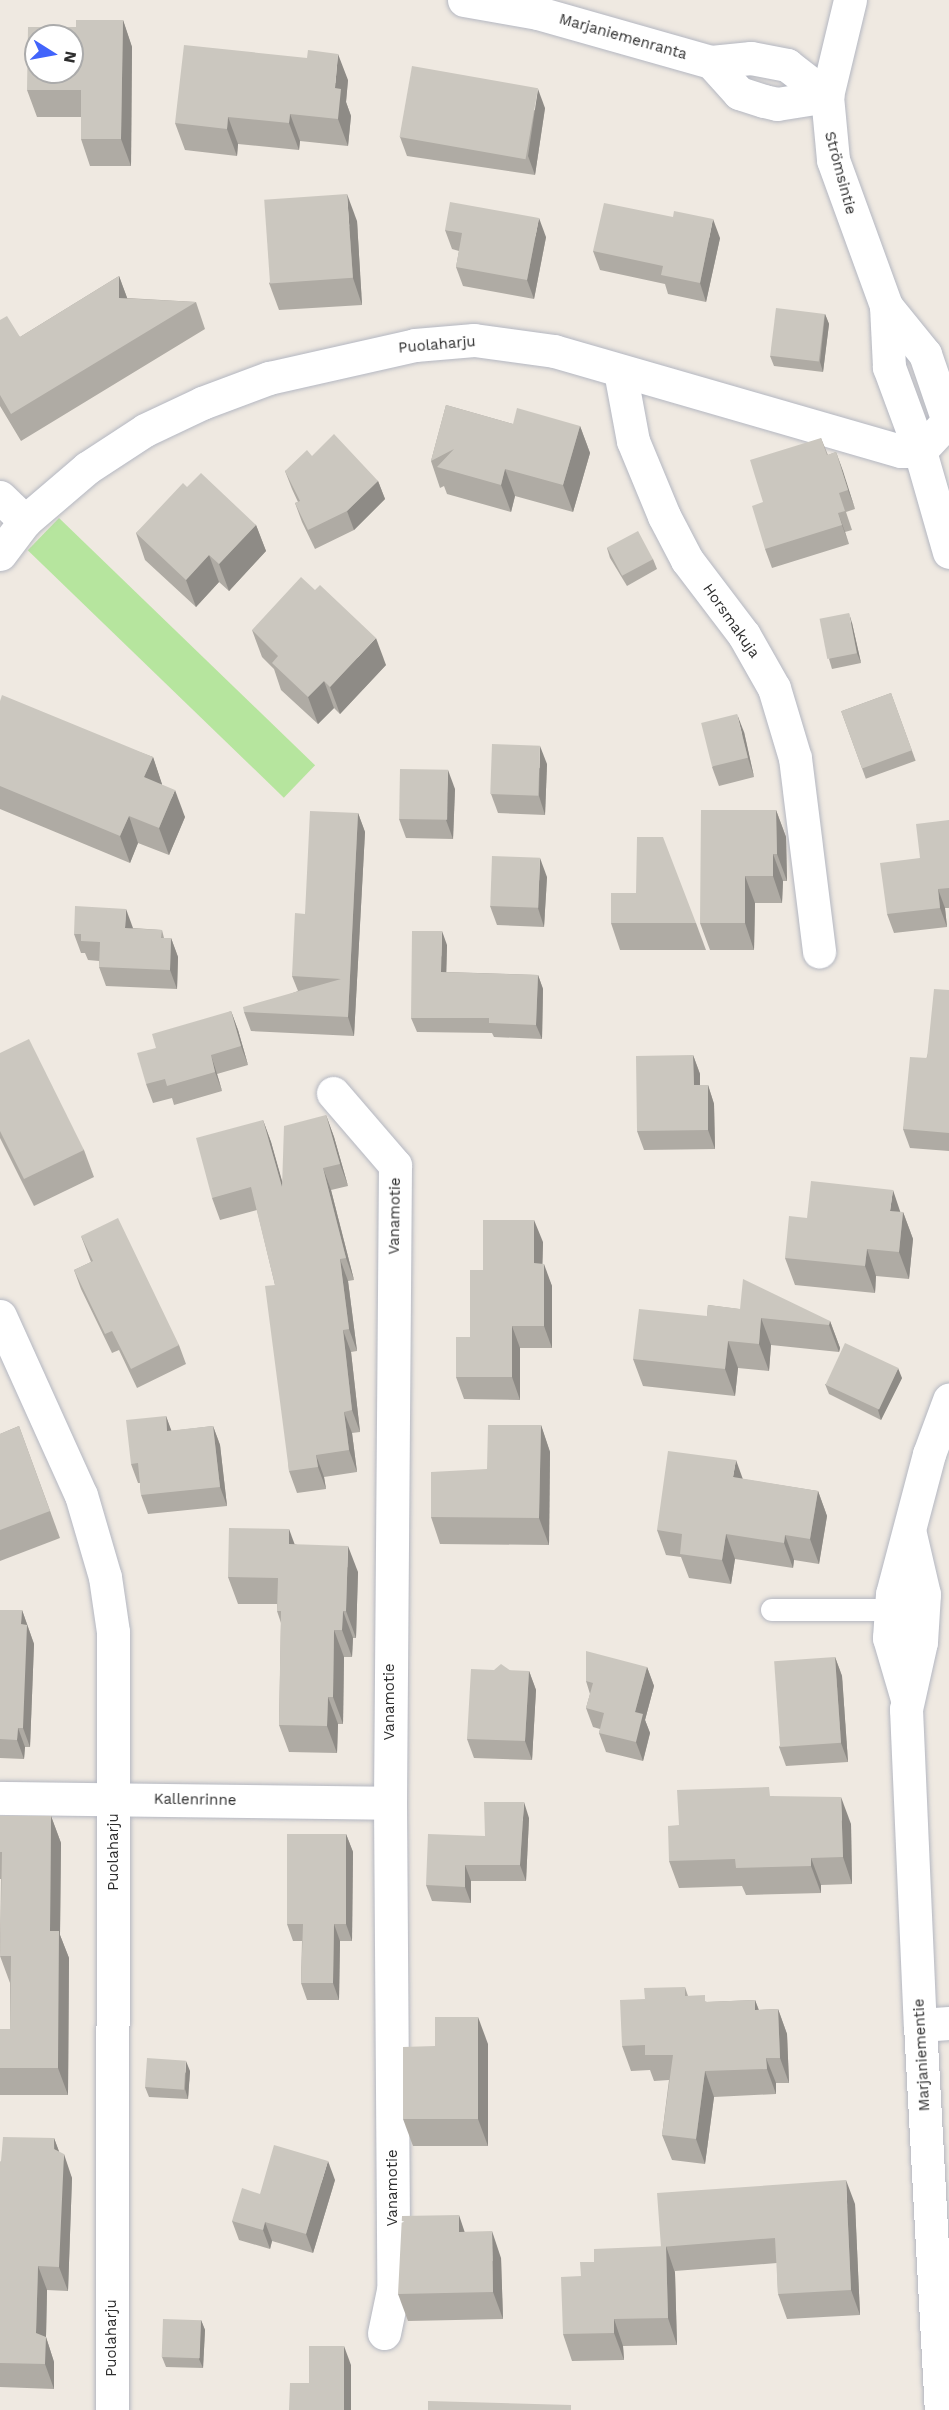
<!DOCTYPE html>
<html>
<head>
<meta charset="utf-8">
<style>
	body { margin:0 }
	#map { position:relative; width:949px; height:2410px; overflow:hidden; background:#efe9e1; font-family:"Work Sans",sans-serif }
	div>[style] { position:absolute }
	[style*='--x'] { left:calc(var(--x)*1px); top:calc(var(--y)*1px); width:calc(var(--w)*1px); rotate:calc(var(--a)*1deg) }
	.green>* { inset:0; background:#b6e59e; transform-origin:0 0 }
	.roads { filter:drop-shadow(0 0 2px #b4b7c1) drop-shadow(0 0 2px #b4b7c1) }
	.service>* { height:22px; margin:-11px; padding:0 11px; transform-origin:11px; border-radius:11px; background:#fff }
	.minor>* { height:33px; margin:-16.5px; padding:0 16.5px; transform-origin:16.5px; border-radius:16.5px; background:#fff }
	.tertiary>* { height:33px; margin:-16.5px; padding:0 16.5px; transform-origin:16.5px; border-radius:16.5px; background:#fff }
	.wall>* { inset:0; background:#afaba4; transform-origin:0 0 }
	.shaded-wall>* { inset:0; background:#8e8b86 }
	.building>* { inset:0; background:#cbc7bf; transform-origin:0 0 }
	span { translate:-50% -50%; white-space:nowrap; text-align:center; line-height:1.15; -webkit-text-stroke:5px #fff; paint-order:stroke }
	.street-label { font-size:15px; color:#2e2e2e }
	.north { position:absolute; left:24px; top:24px; width:60px; height:60px; box-sizing:border-box; background:#fff; border:2px solid #ababab; border-radius:50%; rotate:101deg; font-size:16px; font-weight:700; line-height:24px; text-align:center; color:#2e2e2e }
	.north::after { content:''; display:block; margin:auto; width:21px; height:27px; background:#4264fb; clip-path:polygon(50% 0,100% 100%,50% 72%,0 100%) }
</style>
</head>
<body>
<div id="map">
	<div class="green">
		<i style="left:59px;top:518px;width:356px;height:45px;rotate:44deg"></i>
	</div>
	<div class="roads">
		<div class="service">
			<i style="--x:772;--y:1610;--w:118;--a:0"></i>
		</div>
		<div class="minor">
			<i style="--x:464;--y:0;--w:75;--a:10"></i>
			<i style="--x:538;--y:13;--w:180;--a:15.8"></i>
			<i style="--x:711;--y:62;--w:40;--a:-5.7"></i>
			<i style="--x:751;--y:58;--w:37;--a:11"></i>
			<i style="--x:787;--y:65;--w:51;--a:37.8"></i>
			<i style="--x:850;--y:0;--w:99;--a:103.5"></i>
			<i style="--x:827;--y:96;--w:64;--a:84.6"></i>
			<i style="--x:833;--y:160;--w:155;--a:70"></i>
			<i style="--x:886;--y:306;--w:62;--a:50.9"></i>
			<i style="--x:925;--y:354;--w:71;--a:71.1"></i>
			<i style="--x:711;--y:62;--w:42;--a:47.9"></i>
			<i style="--x:739;--y:93;--w:26;--a:18"></i>
			<i style="--x:764;--y:101;--w:13;--a:13"></i>
			<i style="--x:777;--y:104;--w:51;--a:-9.1"></i>
			<i style="--x:620;--y:371;--w:71;--a:79.5"></i>
			<i style="--x:633;--y:441;--w:81;--a:67.5"></i>
			<i style="--x:664;--y:516;--w:50;--a:62.4"></i>
			<i style="--x:687;--y:560;--w:94;--a:52.8"></i>
			<i style="--x:744;--y:635;--w:61;--a:60.5"></i>
			<i style="--x:774;--y:688;--w:73;--a:73.3"></i>
			<i style="--x:795;--y:758;--w:195;--a:82.9"></i>
			<i style="--x:0;--y:497;--w:35;--a:44"></i>
			<i style="--x:0;--y:554;--w:41;--a:-52.9"></i>
			<i style="--x:25;--y:521;--w:82;--a:-40.5"></i>
			<i style="--x:87;--y:468;--w:69;--a:-33.2"></i>
			<i style="--x:145;--y:430;--w:63;--a:-25.3"></i>
			<i style="--x:202;--y:403;--w:72;--a:-20.5"></i>
			<i style="--x:269;--y:378;--w:150;--a:-12.7"></i>
			<i style="--x:415;--y:345;--w:59;--a:-4.8"></i>
			<i style="--x:474;--y:340;--w:81;--a:7.8"></i>
			<i style="--x:554;--y:351;--w:361;--a:16.1"></i>
			<i style="--x:901;--y:451;--w:19;--a:0"></i>
			<i style="--x:920;--y:451;--w:90;--a:-110.3"></i>
			<i style="--x:889;--y:367;--w:61;--a:-92.8"></i>
			<i style="--x:333;--y:1093;--w:95;--a:49.3"></i>
			<i style="--x:395;--y:1165;--w:638;--a:90.45"></i>
			<i style="--x:390;--y:1803;--w:487;--a:89.6"></i>
			<i style="--x:393;--y:2290;--w:44;--a:101.8"></i>
			<i style="--x:0;--y:1316;--w:196;--a:65.7"></i>
			<i style="--x:81;--y:1495;--w:85;--a:73.7"></i>
			<i style="--x:105;--y:1577;--w:56;--a:81.7"></i>
			<i style="--x:113;--y:1632;--w:778;--a:90.07"></i>
			<i style="--x:0;--y:1798;--w:390;--a:0.7"></i>
			<i style="--x:920;--y:2025;--w:386;--a:86.9"></i>
		</div>
		<div class="tertiary">
			<i style="--x:920;--y:451;--w:105;--a:74"></i>
			<i style="--x:920;--y:451;--w:42;--a:-46.9"></i>
			<i style="--x:910;--y:1534;--w:62;--a:76.9"></i>
			<i style="--x:924;--y:1594;--w:48;--a:93.6"></i>
			<i style="--x:921;--y:1642;--w:69;--a:102.6"></i>
			<i style="--x:906;--y:1709;--w:316;--a:87.5"></i>
			<i style="--x:920;--y:2025;--w:29;--a:-4"></i>
			<i style="--x:907;--y:1699;--w:64;--a:-106.4"></i>
			<i style="--x:889;--y:1638;--w:44;--a:-86.1"></i>
			<i style="--x:892;--y:1594;--w:145;--a:-75.2"></i>
			<i style="--x:929;--y:1454;--w:58;--a:-69.7"></i>
		</div>
	</div>
	<div class="wall">
		<i style="clip-path:polygon(123px 20px,132px 47px,131px 166px,90px 166px,81px 139px,81px 117px,37px 117px,27px 90px)"></i>
		<i style="clip-path:polygon(348px 80px,346px 102px,351px 116px,348px 146px,300px 141px,299px 150px,238px 144px,237px 156px,185px 150px,175px 123px)"></i>
		<i style="clip-path:polygon(545px 108px,535px 175px,407px 156px,400px 137px)"></i>
		<i style="clip-path:polygon(357px 221px,362px 305px,279px 310px,269px 283px)"></i>
		<i style="clip-path:polygon(445px 230px,546px 237px,534px 299px,463px 286px,456px 267px,459px 251px,452px 249px)"></i>
		<i style="clip-path:polygon(720px 238px,706px 302px,668px 294px,665px 284px,600px 270px,593px 251px)"></i>
		<i style="clip-path:polygon(119px 276px,127px 298px,196px 302px,205px 329px,21px 441px,0 406px,0 320px,20px 337px)"></i>
		<i style="clip-path:polygon(825px 314px,829px 324px,823px 372px,774px 366px,770px 356px)"></i>
		<i style="clip-path:polygon(446px 405px,513px 424px,580px 426px,590px 453px,573px 512px,515px 496px,511px 512px,447px 494px,444px 486px,440px 488px,431px 461px)"></i>
		<i style="clip-path:polygon(821px 438px,828px 455px,836px 452px,855px 509px,846px 512px,852px 530px,845px 532px,849px 544px,772px 568px,765px 549px,763px 502px)"></i>
		<i style="clip-path:polygon(312px 456px,378px 481px,385px 499px,354px 530px,315px 549px,302px 522px,295px 503px,298px 502px,292px 489px,285px 471px)"></i>
		<i style="clip-path:polygon(187px 487px,256px 525px,266px 551px,229px 591px,219px 582px,196px 607px,145px 560px,136px 533px)"></i>
		<i style="clip-path:polygon(607px 548px,653px 559px,657px 569px,627px 586px,610px 558px)"></i>
		<i style="clip-path:polygon(852px 623px,861px 663px,832px 669px,829px 659px)"></i>
		<i style="clip-path:polygon(252px 630px,386px 665px,340px 714px,334px 708px,318px 724px,281px 690px,274px 669px,262px 657px)"></i>
		<i style="left:891px;top:693px;width:72px;height:53px;rotate:70deg"></i>
		<i style="clip-path:polygon(0 701px,153px 757px,162px 785px,185px 817px,169px 855px,138px 843px,130px 863px,0 809px)"></i>
		<i style="clip-path:polygon(744px 732px,754px 777px,719px 786px,712px 767px)"></i>
		<i style="clip-path:polygon(547px 764px,545px 815px,498px 813px,491px 794px)"></i>
		<i style="clip-path:polygon(455px 789px,453px 839px,406px 838px,399px 819px)"></i>
		<i style="clip-path:polygon(776px 810px,786px 837px,787px 881px,783px 881px,782px 903px,755px 903px,754px 950px,710px 950px,700px 923px)"></i>
		<i style="clip-path:polygon(358px 813px,365px 832px,354px 1036px,251px 1031px,244px 1012px,298px 991px,292px 976px,305px 914px)"></i>
		<i style="clip-path:polygon(949px 820px,949px 908px,945px 908px,947px 927px,894px 933px,887px 914px,920px 858px)"></i>
		<i style="clip-path:polygon(547px 877px,544px 927px,497px 925px,490px 906px)"></i>
		<i style="clip-path:polygon(611px 923px,696px 923px,706px 950px,620px 950px)"></i>
		<i style="clip-path:polygon(133px 928px,162px 930px,164px 938px,171px 938px,178px 957px,177px 989px,106px 986px,99px 967px,99px 961px,88px 960px,85px 953px,81px 953px,74px 934px)"></i>
		<i style="clip-path:polygon(447px 945px,446px 972px,538px 975px,543px 989px,542px 1039px,494px 1037px,492px 1033px,417px 1032px,411px 1018px)"></i>
		<i style="clip-path:polygon(949px 990px,949px 1151px,910px 1148px,903px 1129px)"></i>
		<i style="clip-path:polygon(231px 1011px,238px 1030px,248px 1065px,217px 1074px,222px 1091px,174px 1105px,172px 1098px,153px 1103px,146px 1084px,156px 1048px)"></i>
		<i style="clip-path:polygon(0 1053px,84px 1150px,94px 1177px,34px 1206px,0 1138px)"></i>
		<i style="clip-path:polygon(693px 1055px,700px 1074px,700px 1085px,708px 1085px,714px 1104px,715px 1149px,644px 1150px,637px 1131px)"></i>
		<i style="clip-path:polygon(326px 1115px,334px 1137px,348px 1186px,331px 1190px,354px 1280px,348px 1281px,357px 1351px,351px 1352px,360px 1432px,352px 1433px,357px 1472px,324px 1477px,326px 1489px,297px 1493px,289px 1471px,275px 1285px,257px 1210px,220px 1220px,212px 1198px,263px 1120px,271px 1142px,282px 1182px)"></i>
		<i style="clip-path:polygon(901px 1212px,903px 1212px,913px 1239px,909px 1279px,876px 1276px,875px 1293px,795px 1285px,785px 1258px,807px 1218px)"></i>
		<i style="clip-path:polygon(81px 1236px,179px 1345px,186px 1364px,137px 1388px,119px 1350px,112px 1353px,81px 1289px,74px 1270px,91px 1262px)"></i>
		<i style="clip-path:polygon(543px 1242px,542px 1264px,552px 1286px,552px 1348px,520px 1348px,520px 1400px,464px 1399px,456px 1377px,470px 1337px,483px 1270px)"></i>
		<i style="clip-path:polygon(708px 1305px,830px 1321px,840px 1348px,839px 1352px,771px 1345px,769px 1371px,738px 1368px,735px 1396px,643px 1386px,633px 1359px,707px 1316px)"></i>
		<i style="clip-path:polygon(902px 1378px,881px 1420px,829px 1394px,825px 1384px)"></i>
		<i style="clip-path:polygon(166px 1416px,171px 1431px,213px 1426px,220px 1445px,227px 1506px,148px 1514px,141px 1495px,140px 1483px,138px 1483px,131px 1464px)"></i>
		<i style="clip-path:polygon(541px 1425px,550px 1452px,549px 1545px,440px 1544px,431px 1517px,487px 1469px)"></i>
		<i style="clip-path:polygon(19px 1426px,60px 1538px,0 1561px,0 1434px)"></i>
		<i style="clip-path:polygon(742px 1479px,818px 1491px,827px 1516px,819px 1564px,794px 1560px,793px 1568px,735px 1559px,731px 1584px,689px 1578px,681px 1557px,666px 1555px,657px 1530px)"></i>
		<i style="clip-path:polygon(295px 1544px,358px 1572px,356px 1638px,353px 1638px,352px 1657px,344px 1657px,343px 1724px,338px 1724px,337px 1753px,289px 1752px,279px 1725px,281px 1623px,277px 1611px,277px 1604px,238px 1604px,228px 1577px)"></i>
		<i style="clip-path:polygon(0 1610px,22px 1610px,34px 1644px,30px 1747px,25px 1747px,24px 1759px,0 1758px)"></i>
		<i style="clip-path:polygon(835px 1657px,842px 1676px,848px 1762px,786px 1766px,779px 1747px)"></i>
		<i style="clip-path:polygon(647px 1667px,654px 1686px,645px 1720px,650px 1733px,643px 1761px,606px 1752px,599px 1733px,600px 1729px,593px 1727px,586px 1708px,590px 1694px,586px 1681px)"></i>
		<i style="clip-path:polygon(494px 1670px,529px 1671px,536px 1690px,532px 1760px,474px 1758px,467px 1739px)"></i>
		<i style="clip-path:polygon(772px 1796px,851px 1824px,852px 1884px,821px 1885px,821px 1893px,746px 1895px,742px 1886px,679px 1888px,669px 1861px,679px 1825px)"></i>
		<i style="clip-path:polygon(0 1816px,51px 1816px,61px 1843px,60px 1935px,69px 1958px,68px 2095px,0 2095px,0 2029px,10px 2029px,10px 1983px,0 1956px,1px 1879px,0 1879px)"></i>
		<i style="clip-path:polygon(529px 1818px,526px 1881px,471px 1881px,471px 1903px,432px 1901px,426px 1885px,485px 1836px)"></i>
		<i style="clip-path:polygon(346px 1834px,353px 1852px,352px 1941px,340px 1941px,339px 2000px,307px 2000px,301px 1983px,302px 1941px,293px 1941px,287px 1924px)"></i>
		<i style="clip-path:polygon(685px 1987px,688px 1996px,707px 2002px,755px 2000px,759px 2010px,778px 2009px,787px 2034px,789px 2083px,776px 2083px,776px 2094px,714px 2097px,705px 2164px,672px 2160px,662px 2135px,669px 2080px,654px 2081px,650px 2070px,631px 2071px,622px 2046px,645px 1999px)"></i>
		<i style="clip-path:polygon(488px 2044px,488px 2146px,413px 2146px,403px 2119px,435px 2046px)"></i>
		<i style="clip-path:polygon(190px 2071px,188px 2099px,149px 2097px,145px 2087px)"></i>
		<i style="clip-path:polygon(54px 2138px,59px 2152px,72px 2178px,68px 2291px,47px 2290px,46px 2337px,54px 2362px,54px 2389px,0 2387px,0 2162px)"></i>
		<i style="clip-path:polygon(335px 2180px,313px 2253px,272px 2241px,270px 2249px,239px 2240px,232px 2221px,260px 2194px)"></i>
		<i style="clip-path:polygon(855px 2204px,860px 2315px,787px 2319px,778px 2294px,777px 2263px,675px 2271px,675px 2273px,677px 2345px,623px 2346px,624px 2360px,572px 2361px,563px 2334px,581px 2276px,594px 2262px)"></i>
		<i style="clip-path:polygon(501px 2258px,503px 2319px,408px 2321px,398px 2294px)"></i>
		<i style="clip-path:polygon(201px 2320px,205px 2330px,203px 2368px,166px 2367px,162px 2357px)"></i>
	</div>
	<div class="shaded-wall">
		<i style="clip-path:polygon(123px 20px,132px 47px,131px 166px,121px 139px)"></i>
		<i style="clip-path:polygon(338px 54px,348px 80px,346px 102px,351px 116px,348px 146px,338px 119px,335px 88px)"></i>
		<i style="clip-path:polygon(538px 89px,545px 108px,535px 175px,528px 156px)"></i>
		<i style="clip-path:polygon(290px 114px,300px 141px,299px 150px,289px 123px)"></i>
		<i style="clip-path:polygon(228px 117px,238px 144px,237px 156px,227px 129px)"></i>
		<i style="clip-path:polygon(347px 194px,357px 221px,362px 305px,353px 278px)"></i>
		<i style="clip-path:polygon(539px 218px,546px 237px,534px 299px,527px 280px)"></i>
		<i style="clip-path:polygon(713px 219px,720px 238px,706px 302px,700px 283px)"></i>
		<i style="clip-path:polygon(119px 276px,129px 303px,119px 298px)"></i>
		<i style="clip-path:polygon(825px 314px,829px 324px,823px 372px,820px 362px)"></i>
		<i style="clip-path:polygon(580px 426px,590px 453px,573px 512px,563px 485px)"></i>
		<i style="clip-path:polygon(836px 452px,843px 471px,855px 509px,848px 490px)"></i>
		<i style="clip-path:polygon(505px 469px,515px 496px,511px 512px,501px 485px)"></i>
		<i style="clip-path:polygon(378px 481px,385px 499px,354px 530px,347px 511px)"></i>
		<i style="clip-path:polygon(838px 513px,845px 532px,849px 544px,842px 525px)"></i>
		<i style="clip-path:polygon(256px 525px,266px 551px,229px 591px,219px 564px)"></i>
		<i style="clip-path:polygon(209px 555px,219px 582px,196px 607px,186px 580px)"></i>
		<i style="clip-path:polygon(849px 613px,852px 623px,861px 663px,857px 653px)"></i>
		<i style="clip-path:polygon(376px 638px,386px 665px,340px 714px,330px 687px)"></i>
		<i style="clip-path:polygon(324px 681px,334px 708px,318px 724px,308px 697px)"></i>
		<i style="clip-path:polygon(737px 714px,744px 732px,754px 777px,748px 758px)"></i>
		<i style="clip-path:polygon(540px 746px,547px 764px,545px 815px,539px 796px)"></i>
		<i style="clip-path:polygon(153px 757px,162px 784px,154px 804px,144px 777px)"></i>
		<i style="clip-path:polygon(448px 770px,455px 789px,453px 839px,446px 820px)"></i>
		<i style="clip-path:polygon(175px 790px,185px 817px,169px 855px,159px 828px)"></i>
		<i style="clip-path:polygon(776px 810px,786px 837px,787px 881px,777px 854px)"></i>
		<i style="clip-path:polygon(358px 813px,365px 832px,354px 1036px,348px 1017px)"></i>
		<i style="clip-path:polygon(129px 816px,138px 843px,130px 863px,120px 836px)"></i>
		<i style="clip-path:polygon(773px 854px,783px 881px,782px 903px,773px 876px)"></i>
		<i style="clip-path:polygon(540px 858px,547px 877px,544px 927px,538px 908px)"></i>
		<i style="clip-path:polygon(745px 876px,755px 903px,754px 950px,745px 923px)"></i>
		<i style="clip-path:polygon(938px 889px,945px 908px,947px 927px,940px 908px)"></i>
		<i style="clip-path:polygon(126px 909px,133px 928px,132px 947px,125px 928px)"></i>
		<i style="clip-path:polygon(442px 931px,447px 945px,446px 986px,441px 972px)"></i>
		<i style="clip-path:polygon(171px 938px,178px 957px,177px 989px,170px 970px)"></i>
		<i style="clip-path:polygon(538px 975px,543px 989px,542px 1039px,536px 1025px)"></i>
		<i style="clip-path:polygon(231px 1011px,238px 1030px,248px 1065px,241px 1046px)"></i>
		<i style="clip-path:polygon(211px 1055px,217px 1074px,222px 1091px,215px 1072px)"></i>
		<i style="clip-path:polygon(693px 1055px,700px 1074px,700px 1104px,694px 1085px)"></i>
		<i style="clip-path:polygon(708px 1085px,714px 1104px,715px 1149px,708px 1130px)"></i>
		<i style="clip-path:polygon(326px 1115px,334px 1137px,348px 1186px,340px 1164px)"></i>
		<i style="clip-path:polygon(263px 1120px,271px 1142px,290px 1209px,282px 1187px)"></i>
		<i style="clip-path:polygon(323px 1168px,331px 1190px,354px 1280px,346px 1258px)"></i>
		<i style="clip-path:polygon(893px 1190px,902px 1217px,890px 1211px)"></i>
		<i style="clip-path:polygon(903px 1212px,913px 1239px,909px 1279px,899px 1252px)"></i>
		<i style="clip-path:polygon(534px 1220px,543px 1242px,542px 1286px,534px 1263px)"></i>
		<i style="clip-path:polygon(867px 1249px,876px 1276px,875px 1293px,865px 1266px)"></i>
		<i style="clip-path:polygon(340px 1259px,348px 1281px,357px 1351px,349px 1329px)"></i>
		<i style="clip-path:polygon(544px 1264px,552px 1286px,552px 1348px,544px 1326px)"></i>
		<i style="clip-path:polygon(761px 1318px,771px 1345px,769px 1371px,759px 1344px)"></i>
		<i style="clip-path:polygon(830px 1321px,840px 1348px,839px 1352px,829px 1325px)"></i>
		<i style="clip-path:polygon(512px 1326px,520px 1348px,520px 1400px,512px 1377px)"></i>
		<i style="clip-path:polygon(343px 1330px,351px 1352px,360px 1432px,352px 1410px)"></i>
		<i style="clip-path:polygon(728px 1341px,738px 1368px,735px 1396px,725px 1369px)"></i>
		<i style="clip-path:polygon(898px 1368px,902px 1378px,881px 1420px,878px 1410px)"></i>
		<i style="clip-path:polygon(344px 1412px,352px 1433px,357px 1472px,349px 1450px)"></i>
		<i style="clip-path:polygon(166px 1416px,173px 1435px,167px 1431px)"></i>
		<i style="clip-path:polygon(541px 1425px,550px 1452px,549px 1545px,539px 1518px)"></i>
		<i style="clip-path:polygon(213px 1426px,220px 1445px,227px 1506px,220px 1487px)"></i>
		<i style="clip-path:polygon(316px 1455px,324px 1477px,326px 1489px,318px 1467px)"></i>
		<i style="clip-path:polygon(736px 1460px,745px 1485px,733px 1477px)"></i>
		<i style="clip-path:polygon(818px 1491px,827px 1516px,819px 1564px,810px 1539px)"></i>
		<i style="clip-path:polygon(289px 1529px,299px 1556px,289px 1544px)"></i>
		<i style="clip-path:polygon(726px 1534px,735px 1559px,731px 1584px,722px 1560px)"></i>
		<i style="clip-path:polygon(785px 1535px,794px 1560px,793px 1568px,784px 1543px)"></i>
		<i style="clip-path:polygon(348px 1546px,358px 1572px,356px 1638px,346px 1611px)"></i>
		<i style="clip-path:polygon(22px 1610px,34px 1644px,30px 1747px,23px 1728px,21px 1624px)"></i>
		<i style="clip-path:polygon(343px 1611px,353px 1638px,352px 1657px,342px 1630px)"></i>
		<i style="clip-path:polygon(334px 1630px,344px 1657px,343px 1724px,333px 1697px)"></i>
		<i style="clip-path:polygon(835px 1657px,842px 1676px,848px 1762px,841px 1743px)"></i>
		<i style="clip-path:polygon(647px 1667px,654px 1686px,645px 1720px,650px 1733px,643px 1761px,636px 1742px,635px 1712px)"></i>
		<i style="clip-path:polygon(529px 1671px,536px 1690px,532px 1760px,525px 1741px)"></i>
		<i style="clip-path:polygon(328px 1697px,338px 1724px,337px 1753px,327px 1726px)"></i>
		<i style="clip-path:polygon(18px 1728px,25px 1747px,24px 1759px,17px 1740px)"></i>
		<i style="clip-path:polygon(841px 1797px,851px 1824px,852px 1884px,843px 1857px)"></i>
		<i style="clip-path:polygon(524px 1802px,529px 1818px,526px 1881px,520px 1865px)"></i>
		<i style="clip-path:polygon(51px 1816px,61px 1843px,60px 1935px,69px 1958px,68px 2095px,58px 2068px,50px 1931px)"></i>
		<i style="clip-path:polygon(346px 1834px,353px 1852px,352px 1941px,346px 1924px)"></i>
		<i style="clip-path:polygon(811px 1858px,821px 1885px,821px 1893px,811px 1866px)"></i>
		<i style="clip-path:polygon(465px 1865px,471px 1881px,471px 1903px,465px 1887px)"></i>
		<i style="clip-path:polygon(334px 1924px,340px 1941px,339px 2000px,333px 1983px)"></i>
		<i style="clip-path:polygon(755px 2000px,764px 2025px,755px 2010px)"></i>
		<i style="clip-path:polygon(778px 2009px,787px 2034px,789px 2083px,780px 2058px)"></i>
		<i style="clip-path:polygon(478px 2017px,488px 2044px,488px 2146px,478px 2119px)"></i>
		<i style="clip-path:polygon(766px 2058px,776px 2083px,776px 2094px,767px 2069px)"></i>
		<i style="clip-path:polygon(186px 2061px,190px 2071px,188px 2099px,185px 2089px)"></i>
		<i style="clip-path:polygon(705px 2071px,714px 2097px,705px 2164px,696px 2139px)"></i>
		<i style="clip-path:polygon(54px 2138px,63px 2162px,64px 2154px,72px 2178px,68px 2291px,59px 2267px)"></i>
		<i style="clip-path:polygon(328px 2161px,335px 2180px,313px 2253px,306px 2234px)"></i>
		<i style="clip-path:polygon(846px 2180px,855px 2204px,860px 2315px,851px 2290px)"></i>
		<i style="clip-path:polygon(459px 2215px,468px 2242px,459px 2232px)"></i>
		<i style="clip-path:polygon(265px 2222px,272px 2241px,270px 2249px,263px 2230px)"></i>
		<i style="clip-path:polygon(492px 2231px,501px 2258px,503px 2319px,493px 2292px)"></i>
		<i style="clip-path:polygon(666px 2246px,675px 2273px,677px 2345px,668px 2318px)"></i>
		<i style="clip-path:polygon(38px 2266px,47px 2290px,46px 2337px,54px 2362px,54px 2389px,45px 2364px,36px 2333px)"></i>
		<i style="clip-path:polygon(614px 2319px,623px 2346px,624px 2360px,614px 2333px)"></i>
		<i style="clip-path:polygon(201px 2320px,205px 2330px,203px 2368px,199px 2359px)"></i>
		<i style="clip-path:polygon(344px 2346px,351px 2365px,351px 2410px,344px 2410px)"></i>
	</div>
	<div class="building">
		<i style="clip-path:polygon(evenodd,76px 20px,123px 20px,121px 139px,81px 139px,81px 90px,27px 90px,28px 27px,76px 27px,76px 20px,36px 36px,72px 36px,72px 72px,36px 72px,36px 36px)"></i>
		<i style="clip-path:polygon(184px 45px,307px 58px,308px 50px,338px 54px,335px 88px,341px 89px,338px 119px,290px 114px,289px 123px,228px 117px,227px 129px,175px 123px)"></i>
		<i style="left:412px;top:66px;width:128px;height:72px;rotate:10deg"></i>
		<i style="left:347px;top:194px;width:84px;height:83px;rotate:86deg"></i>
		<i style="clip-path:polygon(450px 202px,539px 218px,527px 280px,456px 267px,462px 233px,445px 230px)"></i>
		<i style="clip-path:polygon(604px 203px,673px 217px,674px 211px,713px 219px,700px 283px,661px 275px,663px 266px,593px 251px)"></i>
		<i style="clip-path:polygon(119px 276px,119px 298px,196px 302px,11px 414px,0 395px,0 320px,7px 316px,20px 337px)"></i>
		<i style="left:776px;top:308px;width:49px;height:48px;rotate:7deg"></i>
		<i style="clip-path:polygon(446px 405px,513px 424px,517px 408px,580px 426px,563px 485px,505px 469px,501px 485px,437px 467px,454px 449px,431px 461px)"></i>
		<i style="clip-path:polygon(334px 434px,378px 481px,347px 511px,308px 530px,295px 503px,300px 501px,285px 471px,307px 450px,312px 456px)"></i>
		<i style="clip-path:polygon(821px 438px,827px 455px,836px 452px,848px 490px,839px 493px,845px 511px,838px 513px,842px 525px,765px 549px,752px 506px,763px 502px,750px 460px)"></i>
		<i style="clip-path:polygon(201px 473px,256px 525px,219px 564px,209px 555px,186px 580px,136px 533px,183px 483px,187px 487px)"></i>
		<i style="left:638px;top:531px;width:32px;height:35px;rotate:62deg"></i>
		<i style="clip-path:polygon(301px 577px,315px 590px,320px 585px,376px 638px,330px 687px,324px 681px,308px 697px,272px 663px,278px 656px,252px 630px)"></i>
		<i style="left:849px;top:613px;width:41px;height:30px;rotate:79deg"></i>
		<i style="left:891px;top:693px;width:61px;height:53px;rotate:70deg"></i>
		<i style="clip-path:polygon(2px 695px,153px 757px,144px 777px,175px 790px,159px 828px,129px 816px,120px 836px,0 786px,0 701px)"></i>
		<i style="left:737px;top:714px;width:45px;height:37px;rotate:76deg"></i>
		<i style="left:492px;top:744px;width:48px;height:50px;rotate:2deg"></i>
		<i style="left:400px;top:769px;width:48px;height:50px;rotate:1deg"></i>
		<i style="clip-path:polygon(701px 810px,776px 810px,777px 854px,773px 854px,773px 876px,745px 876px,745px 923px,700px 923px)"></i>
		<i style="clip-path:polygon(310px 811px,358px 813px,348px 1017px,244px 1012px,243px 1007px,341px 979px,292px 976px,295px 913px,305px 914px)"></i>
		<i style="clip-path:polygon(949px 820px,949px 888px,938px 889px,940px 908px,887px 914px,880px 863px,920px 858px,916px 824px)"></i>
		<i style="clip-path:polygon(637px 837px,663px 837px,696px 923px,611px 923px,611px 893px,636px 893px)"></i>
		<i style="left:492px;top:856px;width:48px;height:50px;rotate:2deg"></i>
		<i style="clip-path:polygon(75px 906px,126px 909px,125px 928px,162px 930px,161px 938px,171px 938px,170px 970px,99px 967px,100px 942px,81px 941px,81px 934px,74px 934px)"></i>
		<i style="clip-path:polygon(412px 931px,442px 931px,441px 972px,538px 975px,536px 1025px,489px 1023px,489px 1018px,411px 1018px)"></i>
		<i style="clip-path:polygon(934px 989px,949px 990px,949px 1133px,903px 1129px,910px 1057px,927px 1058px)"></i>
		<i style="clip-path:polygon(231px 1011px,241px 1046px,211px 1055px,215px 1072px,167px 1086px,165px 1079px,146px 1084px,137px 1053px,156px 1048px,152px 1034px)"></i>
		<i style="clip-path:polygon(29px 1039px,84px 1150px,24px 1179px,0 1131px,0 1053px)"></i>
		<i style="clip-path:polygon(693px 1055px,694px 1085px,708px 1085px,708px 1130px,637px 1131px,636px 1056px)"></i>
		<i style="clip-path:polygon(326px 1115px,340px 1164px,323px 1168px,346px 1258px,340px 1259px,349px 1329px,343px 1330px,352px 1410px,344px 1412px,349px 1450px,316px 1455px,318px 1467px,289px 1471px,265px 1286px,275px 1285px,251px 1187px,212px 1198px,196px 1138px,263px 1120px,282px 1187px,284px 1126px)"></i>
		<i style="clip-path:polygon(811px 1181px,893px 1190px,890px 1211px,903px 1212px,899px 1252px,867px 1249px,865px 1266px,785px 1258px,789px 1216px,807px 1218px)"></i>
		<i style="clip-path:polygon(118px 1218px,179px 1345px,131px 1369px,112px 1331px,105px 1334px,74px 1270px,93px 1261px,81px 1236px)"></i>
		<i style="clip-path:polygon(483px 1220px,534px 1220px,534px 1263px,544px 1264px,544px 1326px,512px 1326px,512px 1377px,456px 1377px,456px 1337px,470px 1337px,470px 1270px,483px 1270px)"></i>
		<i style="clip-path:polygon(743px 1279px,830px 1321px,829px 1325px,761px 1318px,759px 1344px,728px 1341px,725px 1369px,633px 1359px,639px 1309px,707px 1316px,708px 1305px,740px 1309px)"></i>
		<i style="left:845px;top:1343px;width:59px;height:46px;rotate:25deg"></i>
		<i style="clip-path:polygon(166px 1416px,167px 1431px,213px 1426px,220px 1487px,141px 1495px,138px 1463px,131px 1464px,126px 1420px)"></i>
		<i style="clip-path:polygon(488px 1425px,541px 1425px,539px 1518px,431px 1517px,431px 1472px,487px 1469px)"></i>
		<i style="clip-path:polygon(19px 1426px,50px 1511px,0 1530px,0 1434px)"></i>
		<i style="clip-path:polygon(668px 1451px,736px 1460px,733px 1477px,818px 1491px,810px 1539px,785px 1535px,784px 1543px,726px 1534px,722px 1560px,680px 1554px,682px 1534px,657px 1530px)"></i>
		<i style="clip-path:polygon(229px 1528px,289px 1529px,289px 1544px,348px 1546px,346px 1611px,343px 1611px,342px 1630px,334px 1630px,333px 1697px,328px 1697px,327px 1726px,279px 1725px,281px 1611px,277px 1611px,278px 1578px,228px 1577px)"></i>
		<i style="clip-path:polygon(0 1610px,22px 1610px,21px 1624px,27px 1625px,23px 1728px,18px 1728px,17px 1740px,0 1739px)"></i>
		<i style="clip-path:polygon(586px 1651px,647px 1667px,635px 1712px,643px 1714px,636px 1742px,599px 1733px,604px 1713px,586px 1708px,593px 1683px,586px 1681px)"></i>
		<i style="left:835px;top:1657px;width:86px;height:61px;rotate:86deg"></i>
		<i style="clip-path:polygon(501px 1664px,511px 1671px,529px 1671px,525px 1741px,467px 1739px,471px 1669px,494px 1670px)"></i>
		<i style="clip-path:polygon(769px 1787px,770px 1796px,841px 1797px,843px 1857px,811px 1858px,811px 1866px,736px 1868px,735px 1859px,669px 1861px,668px 1826px,679px 1825px,677px 1790px)"></i>
		<i style="clip-path:polygon(484px 1802px,524px 1802px,520px 1865px,465px 1865px,465px 1887px,426px 1885px,428px 1834px,485px 1836px)"></i>
		<i style="clip-path:polygon(0 1816px,51px 1816px,50px 1931px,59px 1931px,58px 2068px,0 2068px,0 2029px,10px 2029px,11px 1956px,0 1956px,2px 1852px,0 1852px)"></i>
		<i style="clip-path:polygon(287px 1834px,346px 1834px,346px 1924px,334px 1924px,333px 1983px,301px 1983px,303px 1924px,287px 1924px)"></i>
		<i style="clip-path:polygon(685px 1987px,685px 1996px,705px 1995px,705px 2002px,755px 2000px,755px 2010px,778px 2009px,780px 2058px,766px 2058px,767px 2069px,705px 2071px,696px 2139px,662px 2135px,673px 2055px,645px 2055px,645px 2045px,622px 2046px,620px 2000px,645px 1999px,644px 1988px)"></i>
		<i style="clip-path:polygon(435px 2017px,478px 2017px,478px 2119px,403px 2119px,403px 2047px,435px 2046px)"></i>
		<i style="left:147px;top:2058px;width:39px;height:29px;rotate:4deg"></i>
		<i style="clip-path:polygon(3px 2137px,54px 2138px,54px 2149px,64px 2154px,59px 2267px,38px 2266px,36px 2333px,46px 2337px,45px 2364px,0 2363px,0 2162px,1px 2161px)"></i>
		<i style="clip-path:polygon(274px 2145px,328px 2161px,306px 2234px,265px 2222px,263px 2230px,232px 2221px,242px 2188px,260px 2194px)"></i>
		<i style="clip-path:polygon(846px 2180px,851px 2290px,778px 2294px,775px 2238px,661px 2247px,657px 2193px)"></i>
		<i style="clip-path:polygon(459px 2215px,459px 2232px,492px 2231px,493px 2292px,398px 2294px,402px 2216px)"></i>
		<i style="clip-path:polygon(666px 2246px,668px 2318px,614px 2319px,614px 2333px,563px 2334px,561px 2277px,581px 2276px,580px 2262px,594px 2262px,594px 2249px)"></i>
		<i style="left:163px;top:2319px;width:38px;height:38px;rotate:2deg"></i>
		<i style="clip-path:polygon(309px 2346px,344px 2346px,344px 2410px,289px 2410px,290px 2383px,309px 2383px)"></i>
		<i style="clip-path:polygon(428px 2401px,571px 2405px,571px 2410px,428px 2410px)"></i>
	</div>
	<div class="street-label">
		<span style="left:623px;top:37px;rotate:16deg">Marjaniemenranta</span>
		<span style="left:840px;top:173px;rotate:75deg">Strömsintie</span>
		<span style="left:437px;top:345px;rotate:-5deg">Puolaharju</span>
		<span style="left:731px;top:621px;rotate:55deg">Horsmakuja</span>
		<span style="left:395px;top:1216px;rotate:-89deg">Vanamotie</span>
		<span style="left:390px;top:1702px;rotate:-90deg">Vanamotie</span>
		<span style="left:195px;top:1800px;rotate:1deg">Kallenrinne</span>
		<span style="left:114px;top:1852px;rotate:-90deg">Puolaharju</span>
		<span style="left:922px;top:2055px;rotate:-93deg">Marjaniementie</span>
		<span style="left:393px;top:2188px;rotate:-90deg">Vanamotie</span>
		<span style="left:112px;top:2338px;rotate:-90deg">Puolaharju</span>
	</div>
	<div class="north">N</div>
</div>
</body>
</html>
